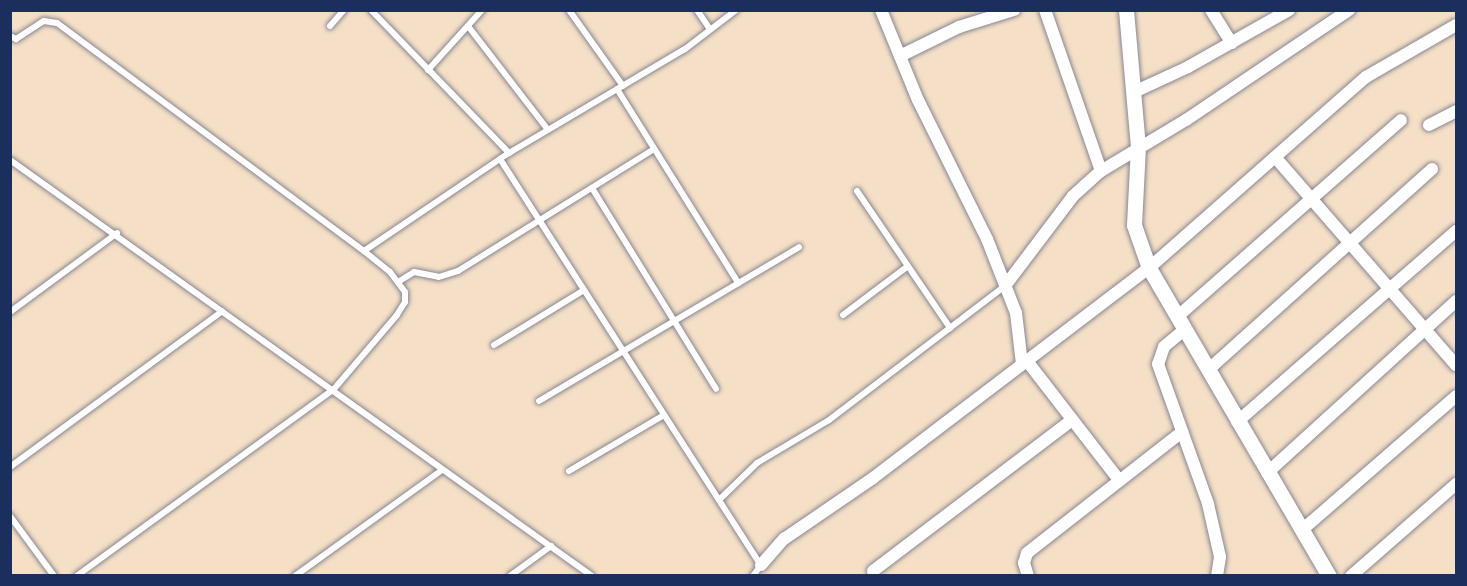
<!DOCTYPE html>
<html>
<head>
<meta charset="utf-8">
<style>
	body { margin:0 }
	#map { position:relative; width:1467px; height:586px; overflow:hidden; background:#f5dfc6; font-family:"Comic Neue",sans-serif }
	div>[style] { position:absolute }
	[style*='--x'] { left:calc(var(--x)*1px); top:calc(var(--y)*1px); width:calc(var(--w)*1px); rotate:calc(var(--a)*1deg) }
	.roads { filter:drop-shadow(0 0 2px #888792) drop-shadow(0 0 2px #888792) }
	.service>* { height:6px; margin:-3px; padding:0 3px; transform-origin:3px; border-radius:3px; background:#fff }
	.minor>* { height:12px; margin:-6px; padding:0 6px; transform-origin:6px; border-radius:6px; background:#fff }
	.tertiary>* { height:15px; margin:-7.5px; padding:0 7.5px; transform-origin:7.5px; border-radius:7.5px; background:#fff }
	span { translate:-50% -50%; white-space:nowrap; text-align:center; line-height:1.15; -webkit-text-stroke:4.5px #f7f3e8; paint-order:stroke }
	.frame { position:absolute; inset:0; border:12px solid #1b2f5e; pointer-events:none }
</style>
</head>
<body>
<div id="map">
	<div class="roads">
		<div class="service">
			<i style="--x:371;--y:10;--w:199;--a:46"></i>
			<i style="--x:569;--y:10;--w:93;--a:54.6"></i>
			<i style="--x:697;--y:10;--w:23;--a:56"></i>
			<i style="--x:330;--y:26;--w:21;--a:-49"></i>
			<i style="--x:468;--y:26;--w:131;--a:52.4"></i>
			<i style="--x:10;--y:36;--w:7;--a:27"></i>
			<i style="--x:16;--y:39;--w:33;--a:-33"></i>
			<i style="--x:44;--y:21;--w:13;--a:9"></i>
			<i style="--x:57;--y:23;--w:382;--a:36.6"></i>
			<i style="--x:364;--y:251;--w:33;--a:39"></i>
			<i style="--x:390;--y:272;--w:25;--a:53"></i>
			<i style="--x:405;--y:292;--w:10;--a:90"></i>
			<i style="--x:405;--y:302;--w:15;--a:122"></i>
			<i style="--x:397;--y:315;--w:97;--a:130.4"></i>
			<i style="--x:334;--y:389;--w:318;--a:144"></i>
			<i style="--x:428;--y:70;--w:81;--a:-48"></i>
			<i style="--x:617;--y:89;--w:229;--a:58"></i>
			<i style="--x:500;--y:159;--w:483;--a:57.3"></i>
			<i style="--x:761;--y:565;--w:14;--a:126"></i>
			<i style="--x:10;--y:160;--w:715;--a:35.56"></i>
			<i style="--x:592;--y:188;--w:236;--a:58.3"></i>
			<i style="--x:857;--y:191;--w:166;--a:55.8"></i>
			<i style="--x:364;--y:251;--w:175;--a:-34.1"></i>
			<i style="--x:509;--y:153;--w:204;--a:-30.6"></i>
			<i style="--x:685;--y:49;--w:64;--a:-37.4"></i>
			<i style="--x:398;--y:282;--w:19;--a:-32"></i>
			<i style="--x:414;--y:272;--w:25;--a:11"></i>
			<i style="--x:439;--y:277;--w:20;--a:-18"></i>
			<i style="--x:458;--y:271;--w:231;--a:-31.9"></i>
			<i style="--x:10;--y:312;--w:133;--a:-36.4"></i>
			<i style="--x:843;--y:315;--w:81;--a:-37"></i>
			<i style="--x:494;--y:345;--w:105;--a:-31.4"></i>
			<i style="--x:539;--y:401;--w:302;--a:-30.6"></i>
			<i style="--x:10;--y:467;--w:263;--a:-36.3"></i>
			<i style="--x:569;--y:471;--w:110;--a:-30.5"></i>
			<i style="--x:719;--y:500;--w:53;--a:-44.2"></i>
			<i style="--x:757;--y:463;--w:84;--a:-30.8"></i>
			<i style="--x:829;--y:420;--w:221;--a:-37.3"></i>
			<i style="--x:10;--y:516;--w:74;--a:53.7"></i>
			<i style="--x:295;--y:576;--w:181;--a:-35.8"></i>
			<i style="--x:510;--y:576;--w:51;--a:-36.2"></i>
		</div>
		<div class="minor">
			<i style="--x:881;--y:10;--w:97;--a:67.7"></i>
			<i style="--x:918;--y:100;--w:155;--a:63.6"></i>
			<i style="--x:987;--y:239;--w:79;--a:68.6"></i>
			<i style="--x:1016;--y:313;--w:51;--a:83.3"></i>
			<i style="--x:1045;--y:10;--w:170;--a:70.8"></i>
			<i style="--x:1211;--y:10;--w:39;--a:58"></i>
			<i style="--x:900;--y:56;--w:66;--a:-26.2"></i>
			<i style="--x:959;--y:27;--w:58;--a:-17.2"></i>
			<i style="--x:1134;--y:92;--w:60;--a:-24.8"></i>
			<i style="--x:1188;--y:67;--w:116;--a:-29.4"></i>
			<i style="--x:1429;--y:125;--w:30;--a:-27"></i>
			<i style="--x:1275;--y:157;--w:276;--a:49"></i>
			<i style="--x:1005;--y:286;--w:113;--a:-52.9"></i>
			<i style="--x:1073;--y:196;--w:38;--a:-42"></i>
			<i style="--x:1101;--y:171;--w:99;--a:-31"></i>
			<i style="--x:1186;--y:120;--w:197;--a:-34"></i>
			<i style="--x:1177;--y:317;--w:298;--a:-41.3"></i>
			<i style="--x:1184;--y:330;--w:26;--a:140"></i>
			<i style="--x:1164;--y:347;--w:18;--a:109"></i>
			<i style="--x:1158;--y:364;--w:149;--a:70.3"></i>
			<i style="--x:1208;--y:504;--w:54;--a:77.2"></i>
			<i style="--x:1220;--y:557;--w:19;--a:99"></i>
			<i style="--x:1027;--y:361;--w:150;--a:52.3"></i>
			<i style="--x:1208;--y:370;--w:301;--a:-41.9"></i>
			<i style="--x:1237;--y:422;--w:291;--a:-41.1"></i>
			<i style="--x:1267;--y:473;--w:256;--a:-42.3"></i>
			<i style="--x:1302;--y:530;--w:204;--a:-41"></i>
			<i style="--x:761;--y:565;--w:35;--a:-49"></i>
			<i style="--x:784;--y:539;--w:108;--a:-34.4"></i>
			<i style="--x:873;--y:478;--w:347;--a:-37.3"></i>
			<i style="--x:1149;--y:268;--w:289;--a:-41.4"></i>
			<i style="--x:1366;--y:77;--w:104;--a:-30"></i>
			<i style="--x:873;--y:571;--w:250;--a:-37.2"></i>
			<i style="--x:1028;--y:576;--w:14;--a:-107"></i>
			<i style="--x:1024;--y:563;--w:10;--a:-73"></i>
			<i style="--x:1027;--y:553;--w:197;--a:-38"></i>
			<i style="--x:1351;--y:576;--w:140;--a:-41.2"></i>
		</div>
		<div class="tertiary">
			<i style="--x:1126;--y:10;--w:137;--a:85"></i>
			<i style="--x:1138;--y:146;--w:79;--a:92.9"></i>
			<i style="--x:1134;--y:225;--w:46;--a:70.8"></i>
			<i style="--x:1149;--y:268;--w:357;--a:59.7"></i>
		</div>
	</div>
	<div class="frame"></div>
</div>
</body>
</html>
